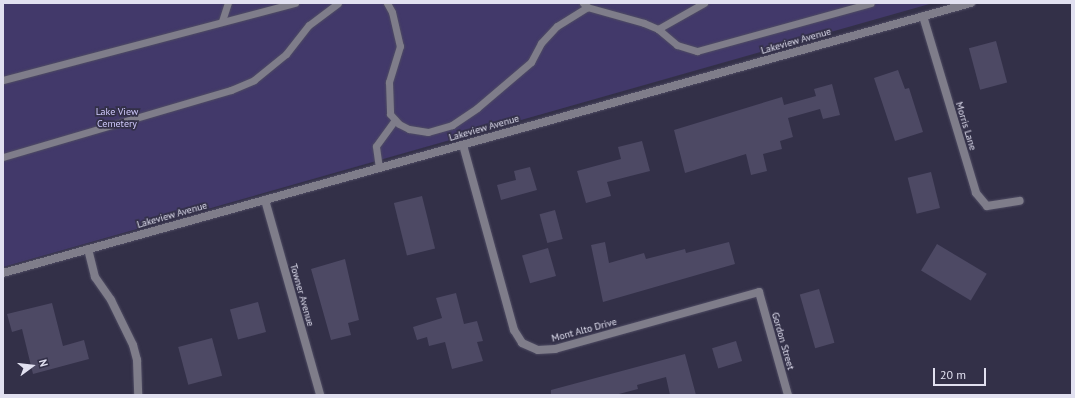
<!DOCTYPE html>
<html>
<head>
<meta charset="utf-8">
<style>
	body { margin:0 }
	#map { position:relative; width:1075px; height:398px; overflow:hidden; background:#333048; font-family:"PT Sans",sans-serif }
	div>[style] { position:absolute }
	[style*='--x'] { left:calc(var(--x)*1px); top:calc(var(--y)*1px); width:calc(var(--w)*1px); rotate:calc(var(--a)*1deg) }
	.green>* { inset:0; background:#42396a }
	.building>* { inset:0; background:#4d4964; transform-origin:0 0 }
	.roads { filter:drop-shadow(0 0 1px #4f4c63) drop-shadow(0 0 1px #4f4c63) }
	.lane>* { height:7px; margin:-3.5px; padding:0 3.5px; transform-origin:3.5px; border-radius:3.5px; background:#7f7d8a }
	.street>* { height:8px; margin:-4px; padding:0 4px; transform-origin:4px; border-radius:4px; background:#7f7d8a }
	span { translate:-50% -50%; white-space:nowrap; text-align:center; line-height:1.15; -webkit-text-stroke:3.5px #333048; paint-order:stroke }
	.street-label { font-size:10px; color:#e1e0f0 }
	.park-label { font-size:10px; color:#cfc9fc }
	.frame { position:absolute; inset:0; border:4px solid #e1e0f0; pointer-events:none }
	.north { position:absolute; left:12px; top:346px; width:40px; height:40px; -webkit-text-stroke:3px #333048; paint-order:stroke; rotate:75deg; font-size:11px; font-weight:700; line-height:16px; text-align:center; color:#e1e0f0 }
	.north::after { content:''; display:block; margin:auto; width:14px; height:18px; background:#e1e0f0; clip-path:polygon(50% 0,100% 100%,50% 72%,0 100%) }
	.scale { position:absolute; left:933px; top:368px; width:53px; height:18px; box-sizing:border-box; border:2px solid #e1e0f0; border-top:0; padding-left:5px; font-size:12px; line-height:14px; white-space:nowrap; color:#e1e0f0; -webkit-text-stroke:3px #333048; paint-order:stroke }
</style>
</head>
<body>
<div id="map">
	<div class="green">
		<i style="clip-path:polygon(3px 3px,933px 3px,3px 267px)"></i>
	</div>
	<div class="building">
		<i style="left:996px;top:41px;width:43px;height:28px;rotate:75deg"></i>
		<i style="clip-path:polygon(898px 70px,905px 89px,909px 88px,923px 132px,895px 141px,874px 78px)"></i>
		<i style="clip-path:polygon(832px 84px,840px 115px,823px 119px,820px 109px,788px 118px,793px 137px,780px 141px,782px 149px,763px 154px,767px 171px,751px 175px,746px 154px,685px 173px,674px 130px,782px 97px,784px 105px,816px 96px,814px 89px)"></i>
		<i style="clip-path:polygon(642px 141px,650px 171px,607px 182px,611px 196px,586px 203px,577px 171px,621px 159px,618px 147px)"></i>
		<i style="clip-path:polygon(530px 167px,537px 190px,501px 200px,497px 185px,516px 180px,514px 171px)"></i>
		<i style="left:931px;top:172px;width:37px;height:24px;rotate:76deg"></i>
		<i style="left:422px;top:196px;width:54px;height:29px;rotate:76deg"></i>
		<i style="left:555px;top:210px;width:30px;height:16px;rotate:75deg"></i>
		<i style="clip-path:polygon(605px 242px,609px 263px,644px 253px,646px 259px,685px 249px,686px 253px,729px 242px,735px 264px,603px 302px,591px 245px)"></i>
		<i style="left:937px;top:244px;width:58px;height:31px;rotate:31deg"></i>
		<i style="left:548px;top:248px;width:29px;height:27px;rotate:74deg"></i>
		<i style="clip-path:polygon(345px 259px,359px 320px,348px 323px,351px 335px,331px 340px,311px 269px)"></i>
		<i style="left:819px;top:289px;width:56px;height:20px;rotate:74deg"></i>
		<i style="clip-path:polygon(456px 293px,464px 324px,477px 321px,483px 341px,477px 342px,483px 361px,452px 369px,445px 342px,429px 346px,427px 337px,417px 340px,413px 327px,442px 318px,436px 298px)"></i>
		<i style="left:258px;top:302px;width:31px;height:29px;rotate:75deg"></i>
		<i style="clip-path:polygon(52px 303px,63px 346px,84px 340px,89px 359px,33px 374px,22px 329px,12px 332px,7px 314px)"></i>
		<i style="left:212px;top:338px;width:39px;height:35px;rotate:75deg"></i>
		<i style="left:736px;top:341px;width:21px;height:25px;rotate:73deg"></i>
		<i style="clip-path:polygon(685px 354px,696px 395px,670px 395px,666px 377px,637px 385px,638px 389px,615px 395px,551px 395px,551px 390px)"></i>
	</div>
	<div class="roads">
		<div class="lane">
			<i style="--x:387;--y:3;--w:10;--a:61"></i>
			<i style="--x:392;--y:12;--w:35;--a:77"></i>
			<i style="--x:400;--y:46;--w:38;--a:107"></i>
			<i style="--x:389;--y:82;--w:32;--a:88"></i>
			<i style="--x:390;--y:114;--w:13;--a:48"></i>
			<i style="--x:399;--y:124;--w:11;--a:27"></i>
			<i style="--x:409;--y:129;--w:19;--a:9"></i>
			<i style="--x:428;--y:132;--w:25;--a:-16"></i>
			<i style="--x:452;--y:125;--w:30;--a:-34"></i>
			<i style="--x:477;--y:108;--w:71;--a:-40.4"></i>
			<i style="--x:531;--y:62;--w:21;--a:-62"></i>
			<i style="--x:541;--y:43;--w:23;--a:-47"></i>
			<i style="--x:557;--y:26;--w:36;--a:-32"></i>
			<i style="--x:583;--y:3;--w:6;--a:45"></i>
			<i style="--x:587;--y:7;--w:59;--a:15.7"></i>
			<i style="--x:644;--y:23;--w:15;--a:23"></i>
			<i style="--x:658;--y:29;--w:25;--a:40"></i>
			<i style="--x:677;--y:45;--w:21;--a:17"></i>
			<i style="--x:697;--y:51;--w:180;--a:-15.4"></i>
			<i style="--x:222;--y:21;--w:19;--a:-72"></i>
			<i style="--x:658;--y:29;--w:53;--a:-29.5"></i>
			<i style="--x:3;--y:80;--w:302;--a:-14.8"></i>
			<i style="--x:3;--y:157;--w:238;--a:-16.4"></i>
			<i style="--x:231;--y:90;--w:25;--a:-23"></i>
			<i style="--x:254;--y:80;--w:41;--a:-39.1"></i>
			<i style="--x:286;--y:54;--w:37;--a:-52"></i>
			<i style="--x:309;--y:25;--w:36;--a:-37"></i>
			<i style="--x:379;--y:168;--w:22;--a:-98"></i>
			<i style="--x:376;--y:146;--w:32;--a:-54"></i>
		</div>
		<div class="street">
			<i style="--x:923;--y:16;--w:185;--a:73.3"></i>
			<i style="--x:976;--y:193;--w:17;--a:50"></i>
			<i style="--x:987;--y:206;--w:33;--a:-9"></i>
			<i style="--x:463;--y:145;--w:192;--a:74.6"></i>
			<i style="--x:514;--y:330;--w:15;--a:58"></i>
			<i style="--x:522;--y:343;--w:17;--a:24"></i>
			<i style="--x:538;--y:350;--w:17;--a:-3"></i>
			<i style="--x:555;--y:349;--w:212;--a:-15.6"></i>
			<i style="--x:759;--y:292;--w:107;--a:74.3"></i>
			<i style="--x:265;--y:200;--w:203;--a:74.2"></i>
			<i style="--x:88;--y:249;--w:29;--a:76"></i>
			<i style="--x:95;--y:277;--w:28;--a:55"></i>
			<i style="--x:111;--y:300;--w:50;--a:63.9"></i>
			<i style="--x:133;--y:345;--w:16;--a:75"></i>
			<i style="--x:137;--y:360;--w:35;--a:88"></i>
			<i style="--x:3;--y:273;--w:1005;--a:-15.59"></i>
		</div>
	</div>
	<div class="street-label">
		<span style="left:796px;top:41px;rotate:-16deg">Lakeview Avenue</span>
		<span style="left:966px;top:126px;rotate:73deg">Morris Lane</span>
		<span style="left:484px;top:128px;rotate:-16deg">Lakeview Avenue</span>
		<span style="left:172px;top:215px;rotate:-16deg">Lakeview Avenue</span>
		<span style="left:302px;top:295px;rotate:74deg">Towner Avenue</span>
		<span style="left:584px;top:330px;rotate:-15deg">Mont Alto Drive</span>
		<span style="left:783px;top:341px;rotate:74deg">Gordon Street</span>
	</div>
	<div class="park-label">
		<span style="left:117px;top:117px">Lake View<br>Cemetery</span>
	</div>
	<div class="frame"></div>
	<div class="north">N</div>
	<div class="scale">20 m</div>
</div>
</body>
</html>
